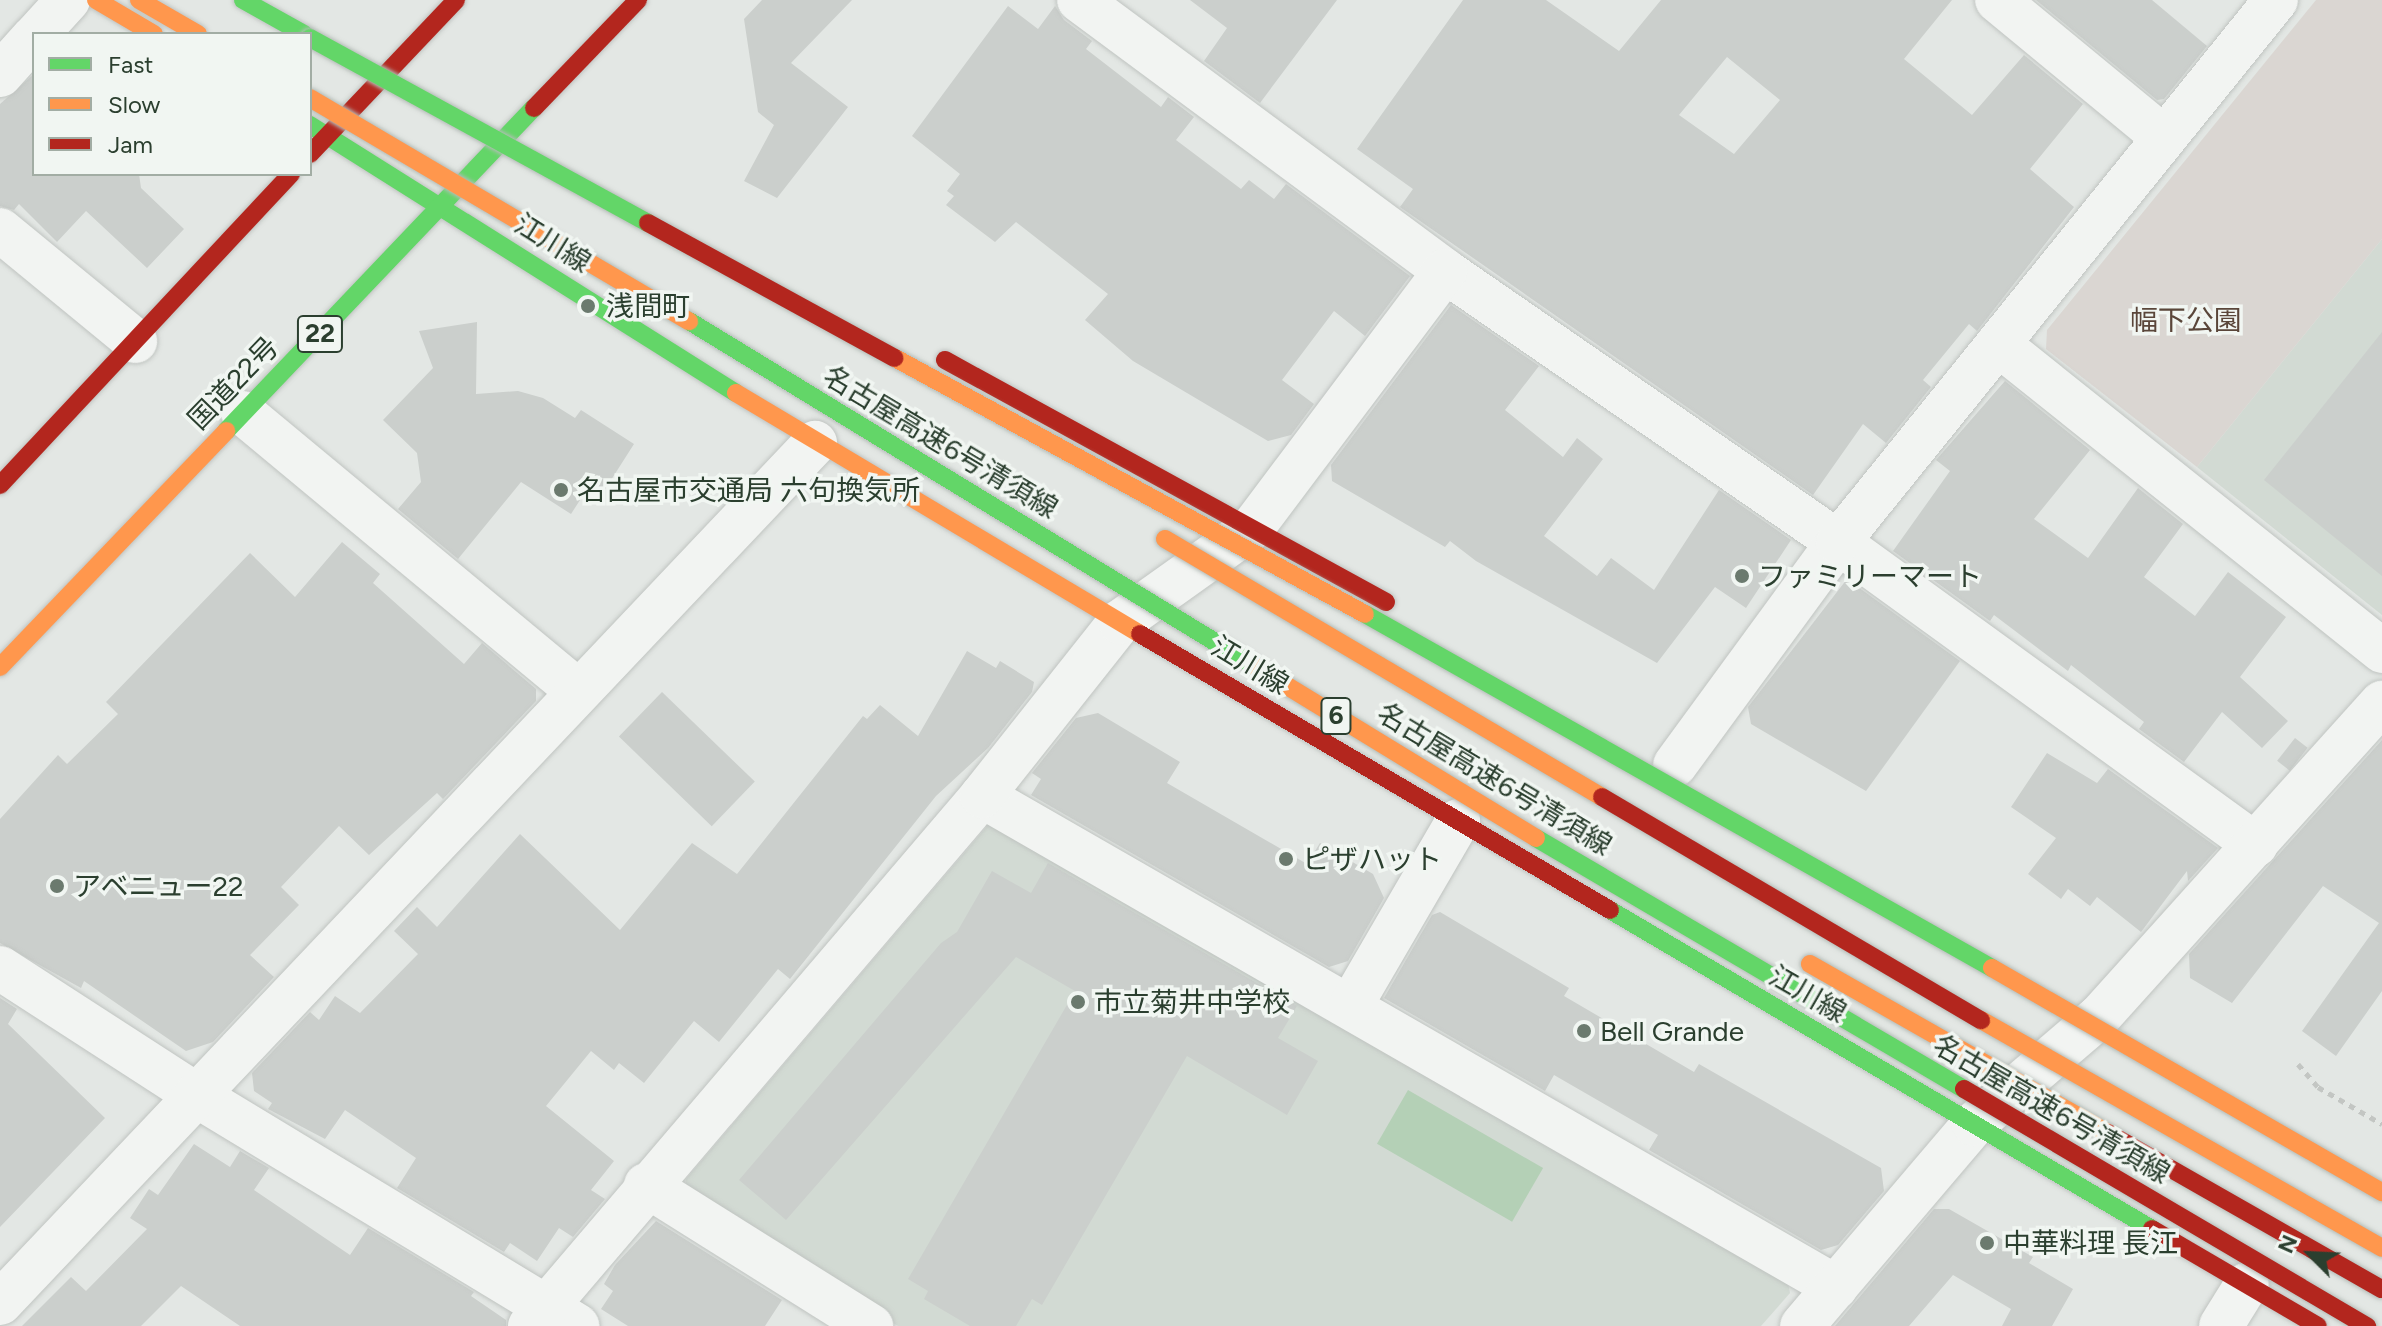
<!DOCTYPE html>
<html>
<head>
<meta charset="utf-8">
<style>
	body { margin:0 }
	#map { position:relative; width:2382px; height:1326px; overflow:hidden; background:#e3e7e4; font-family:Figtree,"Noto Sans JP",sans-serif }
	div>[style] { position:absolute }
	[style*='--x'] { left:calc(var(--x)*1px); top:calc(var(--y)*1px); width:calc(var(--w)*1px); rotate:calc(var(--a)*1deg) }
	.built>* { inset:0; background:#d2dad3 }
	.green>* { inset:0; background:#dad6d2 }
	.water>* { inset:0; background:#b4d0b6; transform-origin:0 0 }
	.building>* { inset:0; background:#cbcfcc; transform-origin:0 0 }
	.path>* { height:5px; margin-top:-2.5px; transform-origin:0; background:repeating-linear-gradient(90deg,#c3c6c3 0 6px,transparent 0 12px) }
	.roads { filter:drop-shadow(0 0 2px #c0c4c1) drop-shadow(0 0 2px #c0c4c1) }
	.street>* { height:44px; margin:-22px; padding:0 22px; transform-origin:22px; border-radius:22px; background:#f2f4f2 }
	.fast>* { height:18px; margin:-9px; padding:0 9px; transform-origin:9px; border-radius:9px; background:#63d668 }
	.slow>* { height:18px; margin:-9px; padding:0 9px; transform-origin:9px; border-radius:9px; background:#ff974d }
	.jam>* { height:18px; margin:-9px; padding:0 9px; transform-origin:9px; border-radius:9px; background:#b3261e }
	.bridges { filter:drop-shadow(0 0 2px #b5bcb7) drop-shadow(0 0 2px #b5bcb7) }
	.fast-bridge>* { height:18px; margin:-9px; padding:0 9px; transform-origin:9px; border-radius:9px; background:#63d668 }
	.slow-bridge>* { height:18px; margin:-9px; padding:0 9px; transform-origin:9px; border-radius:9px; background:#ff974d }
	.jam-bridge>* { height:18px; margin:-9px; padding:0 9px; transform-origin:9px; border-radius:9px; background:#b3261e }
	.dots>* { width:22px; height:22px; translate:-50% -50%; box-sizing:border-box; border:4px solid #f1f6f2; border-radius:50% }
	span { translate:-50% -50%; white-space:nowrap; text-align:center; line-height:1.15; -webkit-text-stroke:7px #f1f6f2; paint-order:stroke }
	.shield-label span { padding:2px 6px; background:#f1f6f2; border:2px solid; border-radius:6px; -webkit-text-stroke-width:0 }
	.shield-label { font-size:26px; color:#2b3f2f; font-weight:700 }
	.street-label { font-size:28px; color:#2b3f2f }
	.poi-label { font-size:28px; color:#2b3f2f }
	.left { translate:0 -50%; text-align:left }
	.park-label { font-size:28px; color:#5a463a }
	.legend { position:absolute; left:32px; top:32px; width:280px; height:144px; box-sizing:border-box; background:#f1f6f2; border:2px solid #a2ada4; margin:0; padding:10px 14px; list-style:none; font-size:24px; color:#2b3f2f }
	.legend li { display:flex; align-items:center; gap:16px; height:40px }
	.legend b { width:40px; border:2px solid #a2ada4 }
	.north { position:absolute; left:2270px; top:1214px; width:80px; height:80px; -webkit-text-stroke:6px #f1f6f2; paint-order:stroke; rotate:294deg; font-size:22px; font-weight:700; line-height:32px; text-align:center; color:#2b3f2f }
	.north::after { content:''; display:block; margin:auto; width:28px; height:36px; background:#2b3f2f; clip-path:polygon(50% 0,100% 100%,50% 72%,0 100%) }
</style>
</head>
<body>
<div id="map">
	<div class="built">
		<i style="clip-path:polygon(2382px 239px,2382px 615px,2197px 467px)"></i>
		<i style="clip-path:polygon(989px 824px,1786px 1273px,1790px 1293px,1761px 1326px,898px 1326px,685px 1196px,686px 1179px)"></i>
	</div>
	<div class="green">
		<i style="clip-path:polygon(2316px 0,2382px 0,2382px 239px,2197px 467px,2046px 349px,2047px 330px)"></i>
	</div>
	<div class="water">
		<i style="left:1408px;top:1090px;width:156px;height:62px;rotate:30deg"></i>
	</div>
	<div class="building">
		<i style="clip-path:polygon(762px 0,852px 0,791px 63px,848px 107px,777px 198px,744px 181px,774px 125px,758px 112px,744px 19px)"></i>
		<i style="clip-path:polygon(1190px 0,1337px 0,1260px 103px,1204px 61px,1227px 28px)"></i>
		<i style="clip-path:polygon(evenodd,1463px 0,1546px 0,1619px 51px,1661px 0,1952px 0,1904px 59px,1972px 115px,2024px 55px,2083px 104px,2030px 169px,2074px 207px,1977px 331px,1969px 324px,1923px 380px,1931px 387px,1886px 443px,1863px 424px,1813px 495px,1400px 207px,1413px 189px,1357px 149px,1463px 0,1727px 57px,1780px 100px,1734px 154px,1679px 115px,1727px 57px)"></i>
		<i style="clip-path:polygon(2036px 0,2152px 0,2207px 46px,2164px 99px,2157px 100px)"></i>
		<i style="clip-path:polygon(1008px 6px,1038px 29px,1055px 6px,1064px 20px,1092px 41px,1086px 49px,1161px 107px,1168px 97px,1194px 117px,1176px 140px,1241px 189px,1249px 180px,1274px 199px,1286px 184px,1410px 276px,1365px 336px,1334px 311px,1282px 380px,1314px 404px,1291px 435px,1268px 441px,1133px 361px,1085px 320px,1108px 294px,1016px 222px,995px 242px,946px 205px,954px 196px,947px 191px,960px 174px,912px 136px)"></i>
		<i style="clip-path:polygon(34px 74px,34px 174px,139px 174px,141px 188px,184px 229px,147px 268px,86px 211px,57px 242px,19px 204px,14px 210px,0 206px,0 104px)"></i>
		<i style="clip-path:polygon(1451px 305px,1539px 366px,1505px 410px,1563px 457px,1577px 438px,1603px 459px,1544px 536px,1597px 576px,1611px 558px,1654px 590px,1719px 490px,1791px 540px,1746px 608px,1715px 587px,1657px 663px,1476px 561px,1450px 541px,1445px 547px,1332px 481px,1331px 465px)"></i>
		<i style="clip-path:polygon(477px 322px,476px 394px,518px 391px,543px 398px,575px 418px,581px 410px,634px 444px,604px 491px,591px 483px,571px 514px,521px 482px,458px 559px,398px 509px,421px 482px,417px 453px,383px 420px,433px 368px,419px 331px)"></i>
		<i style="clip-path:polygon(2382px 332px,2382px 576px,2264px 480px)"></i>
		<i style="clip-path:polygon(2005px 381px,2090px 450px,2034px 519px,2088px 558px,2138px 488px,2183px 524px,2144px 577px,2195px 616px,2228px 572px,2286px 617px,2240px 677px,2288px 721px,2262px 748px,2222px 712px,2184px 762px,2139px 729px,2144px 722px,2071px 665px,2068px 671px,1994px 615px,1990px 621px,1893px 551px,1950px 471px,1936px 460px)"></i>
		<i style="clip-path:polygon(342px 542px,380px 574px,373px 583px,464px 664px,482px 643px,536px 689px,536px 701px,443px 799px,437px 793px,369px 855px,339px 826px,281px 887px,299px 905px,250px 955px,274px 977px,213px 1042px,186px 1051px,84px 981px,81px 988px,0 943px,0 819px,58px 755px,67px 764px,118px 714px,106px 702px,250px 553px,295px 597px)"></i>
		<i style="clip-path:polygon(1847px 579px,1960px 661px,1866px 791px,1751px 724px,1748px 707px)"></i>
		<i style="clip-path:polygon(967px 651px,996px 668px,1000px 661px,1034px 682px,1032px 692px,988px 748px,936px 796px,790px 979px,778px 969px,719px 1042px,694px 1021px,644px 1083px,619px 1063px,614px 1070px,591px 1051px,546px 1106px,614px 1161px,591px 1190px,605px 1199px,573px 1237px,559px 1228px,537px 1261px,510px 1243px,504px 1252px,397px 1188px,416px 1158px,345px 1110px,325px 1139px,268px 1109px,272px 1103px,254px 1091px,252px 1073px,310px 1012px,319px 1020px,335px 996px,360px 1013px,418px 954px,394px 931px,417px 907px,437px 927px,520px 834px,620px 930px,692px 843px,737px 874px,863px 716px,867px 719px,880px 705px,918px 736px)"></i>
		<i style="left:662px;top:692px;width:129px;height:62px;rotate:44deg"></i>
		<i style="clip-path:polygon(1098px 713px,1180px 762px,1167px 783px,1307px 864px,1320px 843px,1373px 874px,1384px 898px,1348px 961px,1329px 967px,1031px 795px,1041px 779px,1032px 773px,1076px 718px)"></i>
		<i style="left:2295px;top:738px;width:16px;height:29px;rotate:38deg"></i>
		<i style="clip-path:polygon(2382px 740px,2382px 991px,2336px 1056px,2302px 1031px,2379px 923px,2323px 886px,2232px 1003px,2190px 978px,2189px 954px)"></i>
		<i style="clip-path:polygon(2047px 753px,2097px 783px,2108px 769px,2218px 848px,2188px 881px,2187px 871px,2141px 932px,2097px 897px,2090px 906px,2068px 889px,2061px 899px,2028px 874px,2056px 838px,2011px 807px)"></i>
		<i style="clip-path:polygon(1048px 863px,1297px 1006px,1278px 1038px,1318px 1061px,1287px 1115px,1187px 1056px,1042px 1305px,1032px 1299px,1016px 1326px,970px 1326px,924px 1299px,928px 1291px,908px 1279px,1075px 991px,1016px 957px,786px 1220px,739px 1180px,941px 943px,957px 932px,992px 871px,1031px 893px)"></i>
		<i style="clip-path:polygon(1440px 912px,1569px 988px,1564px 996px,1694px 1072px,1699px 1064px,1881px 1168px,1884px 1191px,1838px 1245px,1821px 1250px,1649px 1150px,1658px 1135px,1554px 1075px,1545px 1091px,1384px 998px,1432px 915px)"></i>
		<i style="clip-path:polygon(0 998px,17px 1009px,8px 1024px,105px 1118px,0 1227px)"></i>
		<i style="clip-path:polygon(194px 1144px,230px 1167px,240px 1151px,269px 1168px,254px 1190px,350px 1255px,368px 1228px,474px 1292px,471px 1296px,506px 1320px,506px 1326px,240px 1326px,181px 1286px,141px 1326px,22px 1326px,71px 1277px,86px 1291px,147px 1229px,130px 1218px,149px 1189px,158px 1195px)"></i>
		<i style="clip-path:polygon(1934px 1209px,1949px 1209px,2033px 1257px,2029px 1263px,2073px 1289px,2052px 1326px,2002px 1326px,2011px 1309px,1953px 1275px,1909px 1326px,1835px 1326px)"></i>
		<i style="clip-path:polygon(656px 1221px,782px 1300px,765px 1326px,628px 1326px,601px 1309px,613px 1291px,604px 1284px,615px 1265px)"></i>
	</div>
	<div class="path">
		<i style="--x:2298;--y:1064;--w:30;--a:49"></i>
		<i style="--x:2318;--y:1087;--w:74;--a:30"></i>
	</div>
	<div class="roads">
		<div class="street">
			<i style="--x:1079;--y:0;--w:455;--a:36.5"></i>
			<i style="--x:1445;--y:271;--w:477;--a:34.6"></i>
			<i style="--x:1838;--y:542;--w:516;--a:35.94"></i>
			<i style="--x:1997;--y:0;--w:215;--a:39.5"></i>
			<i style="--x:37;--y:34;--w:46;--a:-47.6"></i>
			<i style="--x:0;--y:75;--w:51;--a:-48.2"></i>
			<i style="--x:0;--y:230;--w:175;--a:39.4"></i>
			<i style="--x:1998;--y:344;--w:492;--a:38.6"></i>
			<i style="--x:243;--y:413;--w:434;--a:39.7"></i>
			<i style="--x:1675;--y:765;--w:276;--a:-53.8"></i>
			<i style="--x:1838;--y:542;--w:697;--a:-51.06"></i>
			<i style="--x:982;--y:796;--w:985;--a:29.9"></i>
			<i style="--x:0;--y:968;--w:234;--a:32.9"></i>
			<i style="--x:196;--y:1095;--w:446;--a:31.2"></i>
			<i style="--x:1351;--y:1005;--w:213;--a:-59.8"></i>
			<i style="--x:646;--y:1185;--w:266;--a:32.1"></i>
			<i style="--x:0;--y:1303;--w:1185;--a:-46.54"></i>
			<i style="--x:530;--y:1326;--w:697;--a:-49.54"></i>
			<i style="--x:982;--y:796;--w:222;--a:-51.6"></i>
			<i style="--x:1120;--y:622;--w:163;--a:-35.5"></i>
			<i style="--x:1253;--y:527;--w:320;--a:-53.1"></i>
			<i style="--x:1802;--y:1326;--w:265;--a:-49.6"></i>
			<i style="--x:1974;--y:1124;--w:165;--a:-40.6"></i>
			<i style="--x:2099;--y:1017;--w:423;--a:-48"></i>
			<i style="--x:2221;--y:1326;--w:49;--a:-58.2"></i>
		</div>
		<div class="fast">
			<i style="--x:243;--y:0;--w:70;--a:29.1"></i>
			<i style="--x:310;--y:125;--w:503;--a:32.17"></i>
			<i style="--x:226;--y:431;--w:446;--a:-46.4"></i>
			<i style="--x:1610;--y:910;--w:629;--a:30.48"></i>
		</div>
		<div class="slow">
			<i style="--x:96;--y:0;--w:67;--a:30.4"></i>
			<i style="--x:139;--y:0;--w:68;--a:30"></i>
			<i style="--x:736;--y:393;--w:470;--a:30.8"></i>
			<i style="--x:0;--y:667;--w:327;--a:-46.2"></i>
		</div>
		<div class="jam">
			<i style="--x:534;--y:108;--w:150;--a:-46.1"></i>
			<i style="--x:310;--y:154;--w:212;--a:-46.5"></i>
			<i style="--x:945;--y:360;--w:503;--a:28.76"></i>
			<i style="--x:0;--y:485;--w:426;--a:-46.9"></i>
			<i style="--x:1140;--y:634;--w:545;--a:30.42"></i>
			<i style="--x:2152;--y:1229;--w:192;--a:30.3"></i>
		</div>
	</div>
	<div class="bridges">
		<div class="fast-bridge">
			<i style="--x:310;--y:38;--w:385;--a:28.7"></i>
			<i style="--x:689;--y:321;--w:664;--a:31.39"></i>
			<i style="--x:1365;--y:614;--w:720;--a:29.45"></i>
			<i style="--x:1536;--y:838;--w:496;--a:30.4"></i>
		</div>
		<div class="slow-bridge">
			<i style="--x:310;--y:98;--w:440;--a:30.5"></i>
			<i style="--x:895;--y:358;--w:535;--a:28.58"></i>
			<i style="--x:1165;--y:539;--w:507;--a:30.56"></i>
			<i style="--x:1256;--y:667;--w:328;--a:31.4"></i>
			<i style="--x:1810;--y:964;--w:343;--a:29.6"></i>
			<i style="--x:1992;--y:968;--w:450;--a:29.9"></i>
			<i style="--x:1981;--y:1020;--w:461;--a:29.6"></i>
		</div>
		<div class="jam-bridge">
			<i style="--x:648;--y:223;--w:281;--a:28.7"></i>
			<i style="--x:1602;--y:797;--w:440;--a:30.5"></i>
			<i style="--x:1964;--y:1089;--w:468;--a:30.5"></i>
			<i style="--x:2108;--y:1133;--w:315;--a:29.7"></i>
		</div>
	</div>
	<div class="dots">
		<i style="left:588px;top:306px;background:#6b7a6e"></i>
		<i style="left:561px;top:490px;background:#6b7a6e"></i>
		<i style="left:1742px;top:576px;background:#6b7a6e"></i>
		<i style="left:1286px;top:859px;background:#6b7a6e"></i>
		<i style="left:57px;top:886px;background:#6b7a6e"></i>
		<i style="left:1078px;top:1002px;background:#6b7a6e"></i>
		<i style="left:1584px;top:1031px;background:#6b7a6e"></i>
		<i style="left:1987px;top:1243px;background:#6b7a6e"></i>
	</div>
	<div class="shield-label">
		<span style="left:320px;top:334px">22</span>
		<span style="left:1336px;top:716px">6</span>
	</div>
	<div class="street-label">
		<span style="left:553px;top:243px;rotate:32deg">江川線</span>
		<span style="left:233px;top:383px;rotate:-46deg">国道22号</span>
		<span style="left:941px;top:442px;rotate:31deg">名古屋高速6号清須線</span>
		<span style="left:1250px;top:665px;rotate:31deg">江川線</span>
		<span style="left:1495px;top:779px;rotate:31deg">名古屋高速6号清須線</span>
		<span style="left:1808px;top:994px;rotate:30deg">江川線</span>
		<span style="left:2052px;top:1109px;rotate:30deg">名古屋高速6号清須線</span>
	</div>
	<div class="poi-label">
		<span class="left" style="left:606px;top:306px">浅間町</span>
		<span class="left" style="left:577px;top:490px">名古屋市交通局 六句換気所</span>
		<span class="left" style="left:1758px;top:576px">ファミリーマート</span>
		<span class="left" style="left:1302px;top:859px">ピザハット</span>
		<span class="left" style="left:73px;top:886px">アベニュー22</span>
		<span class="left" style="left:1094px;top:1002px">市立菊井中学校</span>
		<span class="left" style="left:1600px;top:1031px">Bell Grande</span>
		<span class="left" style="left:2003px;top:1243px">中華料理 長江</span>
	</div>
	<div class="park-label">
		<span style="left:2186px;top:320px">幅下公園</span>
	</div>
	<ul class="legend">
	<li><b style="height:10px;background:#63d668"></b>Fast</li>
	<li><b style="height:10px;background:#ff974d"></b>Slow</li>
	<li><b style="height:10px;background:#b3261e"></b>Jam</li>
	</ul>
	<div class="north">N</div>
</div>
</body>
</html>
